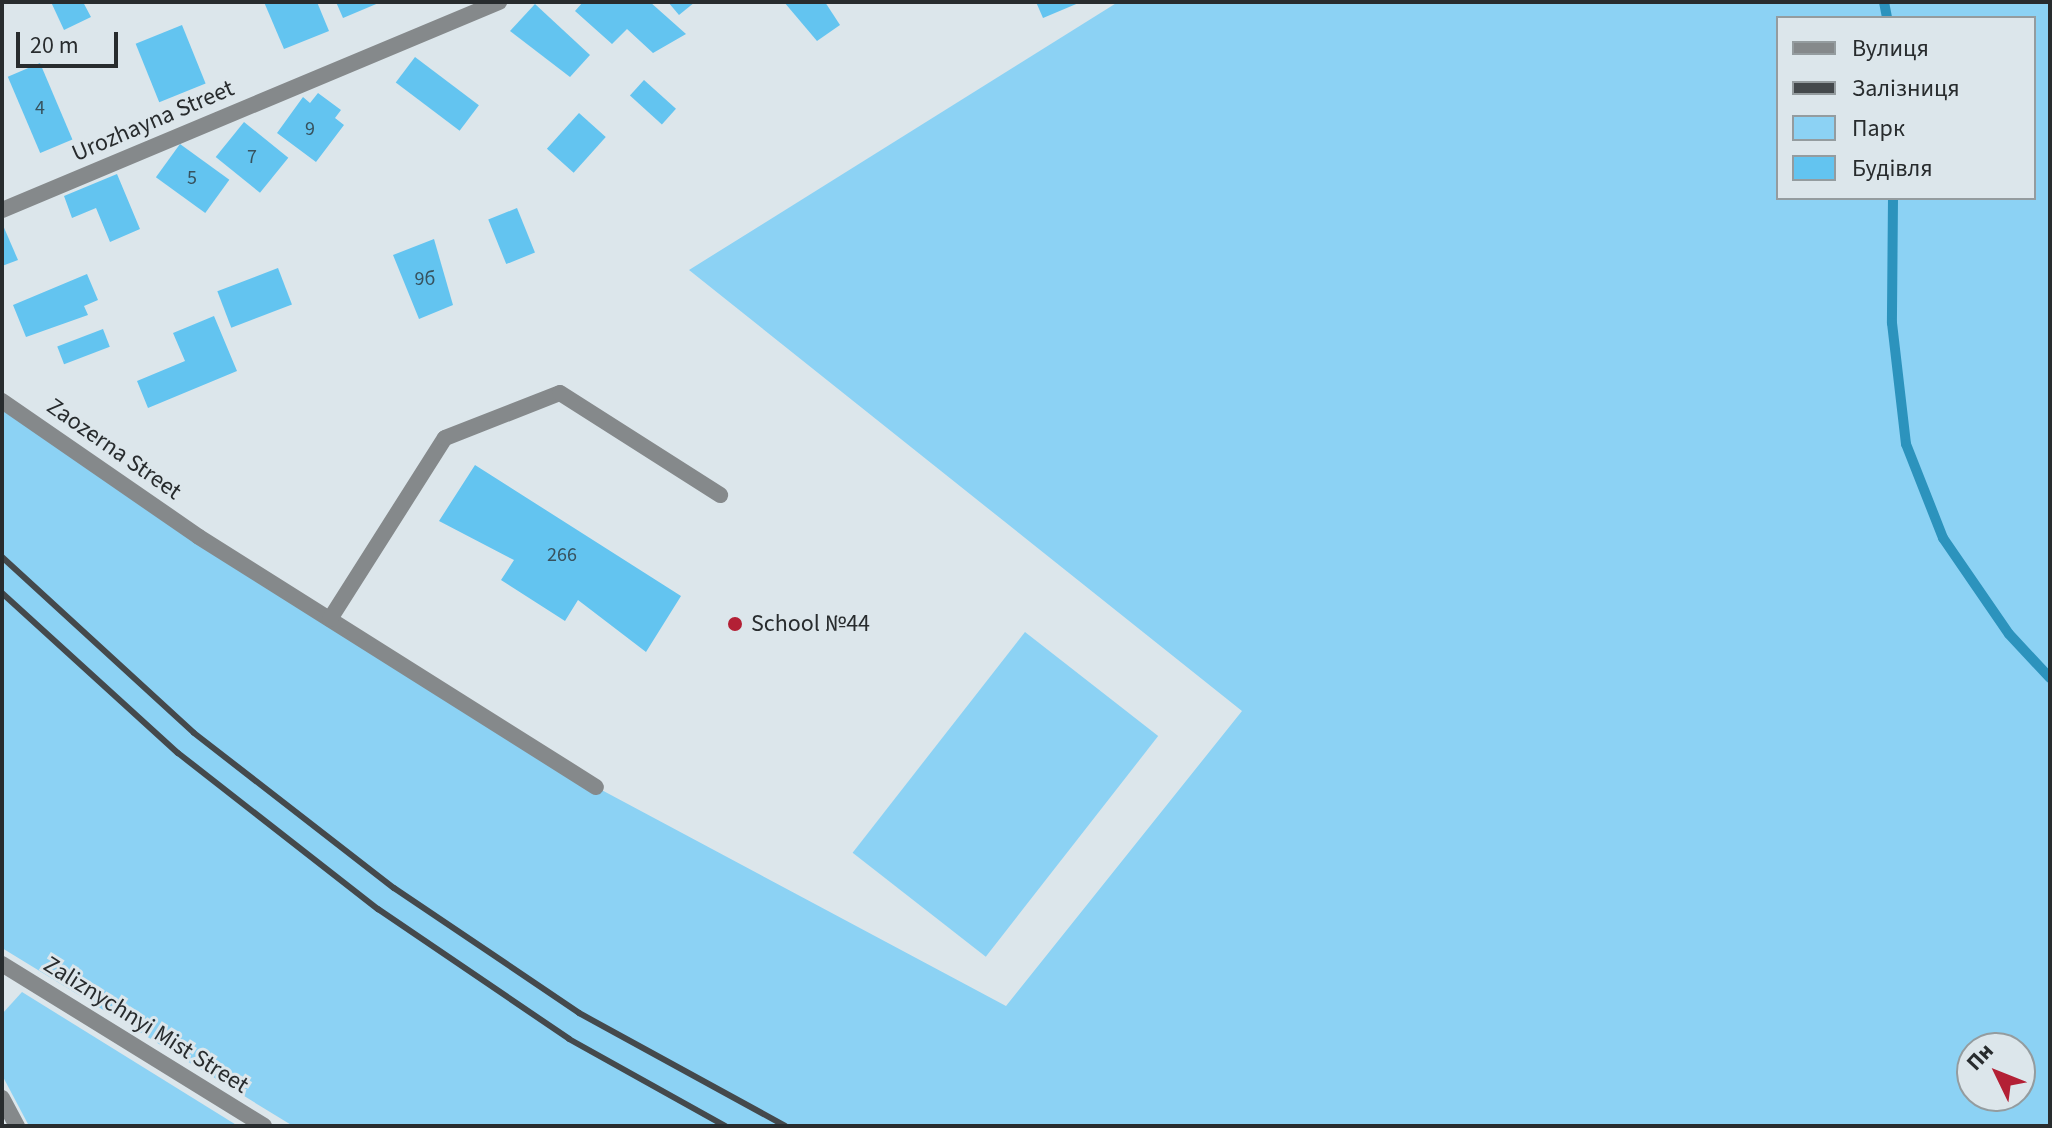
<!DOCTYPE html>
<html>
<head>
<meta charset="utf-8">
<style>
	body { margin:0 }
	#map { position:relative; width:2052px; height:1128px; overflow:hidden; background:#dce6eb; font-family:"Source Sans 3",sans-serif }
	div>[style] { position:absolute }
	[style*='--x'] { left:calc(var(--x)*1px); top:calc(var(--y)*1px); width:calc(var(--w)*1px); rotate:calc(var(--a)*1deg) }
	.green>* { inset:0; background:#8cd2f4; transform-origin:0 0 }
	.stream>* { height:10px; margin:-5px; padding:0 5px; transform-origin:5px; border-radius:5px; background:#2c93bd }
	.building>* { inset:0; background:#63c4f0; transform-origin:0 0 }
	.service>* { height:16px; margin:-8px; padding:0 8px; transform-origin:8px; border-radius:8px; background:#85898b }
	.minor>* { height:16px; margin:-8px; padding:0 8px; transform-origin:8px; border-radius:8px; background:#85898b }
	.rail>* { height:6px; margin:-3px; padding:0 3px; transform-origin:3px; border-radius:3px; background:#44494c }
	.dots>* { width:22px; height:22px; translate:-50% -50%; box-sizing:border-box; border:4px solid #dce6eb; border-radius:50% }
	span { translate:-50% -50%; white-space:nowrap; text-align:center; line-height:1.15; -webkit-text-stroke:6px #dce6eb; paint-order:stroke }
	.number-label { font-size:20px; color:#37525e }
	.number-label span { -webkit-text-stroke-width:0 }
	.street-label { font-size:24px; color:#282c2e }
	.poi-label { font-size:24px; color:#282c2e }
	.left { translate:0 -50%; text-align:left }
	.frame { position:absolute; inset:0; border:4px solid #282c2e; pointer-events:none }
	.legend { position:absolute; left:1776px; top:16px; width:260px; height:184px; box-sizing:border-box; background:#dce6eb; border:2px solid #949c9f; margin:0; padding:10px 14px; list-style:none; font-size:24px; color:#282c2e }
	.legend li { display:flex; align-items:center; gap:16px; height:40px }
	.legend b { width:40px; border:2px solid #949c9f }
	.north { position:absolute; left:1956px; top:1032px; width:80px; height:80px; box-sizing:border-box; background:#dce6eb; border:2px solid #949c9f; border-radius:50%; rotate:313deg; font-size:22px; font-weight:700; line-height:32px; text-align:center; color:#282c2e }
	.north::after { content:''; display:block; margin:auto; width:28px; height:36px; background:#b32035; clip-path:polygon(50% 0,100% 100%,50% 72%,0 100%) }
	.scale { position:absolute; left:16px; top:32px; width:102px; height:36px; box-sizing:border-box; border:4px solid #282c2e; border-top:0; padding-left:10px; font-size:24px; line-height:28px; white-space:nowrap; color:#282c2e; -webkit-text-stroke:6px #dce6eb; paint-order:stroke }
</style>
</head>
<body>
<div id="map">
	<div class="green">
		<i style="clip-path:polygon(evenodd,1118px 2px,2050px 2px,2050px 1126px,293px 1126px,2px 948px,2px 401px,596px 787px,1006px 1006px,1242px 711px,689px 270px,1118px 2px,1778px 18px,2034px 18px,2034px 198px,1778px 198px,1778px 18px,1118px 2px,1972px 1048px,2020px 1048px,2020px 1096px,1972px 1096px,1972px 1048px)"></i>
		<i style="left:1025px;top:632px;width:169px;height:280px;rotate:38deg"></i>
		<i style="clip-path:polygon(22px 992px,238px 1126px,29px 1126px,2px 1075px,2px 1014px)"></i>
	</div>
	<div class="stream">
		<i style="--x:1884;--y:2;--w:16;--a:79"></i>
		<i style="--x:1893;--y:198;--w:125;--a:90.5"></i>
		<i style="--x:1892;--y:323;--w:122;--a:83.4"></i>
		<i style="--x:1906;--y:444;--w:101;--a:68.5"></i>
		<i style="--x:1943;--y:538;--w:116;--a:55.5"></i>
		<i style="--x:2009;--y:634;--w:60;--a:47"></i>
	</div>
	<div class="building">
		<i style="clip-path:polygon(51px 2px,83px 2px,91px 17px,64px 30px)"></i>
		<i style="clip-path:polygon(264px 2px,317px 2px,329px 31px,284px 49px)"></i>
		<i style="clip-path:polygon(336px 2px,381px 2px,343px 18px)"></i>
		<i style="clip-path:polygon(583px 2px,650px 2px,686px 34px,653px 53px,627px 29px,612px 44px,575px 11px)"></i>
		<i style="clip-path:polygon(668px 2px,695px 2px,679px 15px)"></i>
		<i style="clip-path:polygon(784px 2px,825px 2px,840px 25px,817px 41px)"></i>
		<i style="clip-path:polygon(1036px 2px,1081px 2px,1043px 18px)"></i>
		<i style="clip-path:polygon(535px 4px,590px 55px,570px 77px,510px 31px)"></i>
		<i style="left:182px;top:25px;width:63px;height:50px;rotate:68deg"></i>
		<i style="left:415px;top:57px;width:80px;height:32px;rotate:37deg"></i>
		<i style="left:40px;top:63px;width:83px;height:35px;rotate:67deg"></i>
		<i style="left:644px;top:80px;width:43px;height:21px;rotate:42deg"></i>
		<i style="clip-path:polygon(318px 93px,341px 110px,335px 118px,344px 125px,316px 162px,277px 133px,303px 97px,310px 103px)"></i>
		<i style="left:579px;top:113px;width:36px;height:48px;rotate:42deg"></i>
		<i style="left:244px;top:122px;width:57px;height:45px;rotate:39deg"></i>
		<i style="left:180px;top:144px;width:61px;height:41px;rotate:36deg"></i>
		<i style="clip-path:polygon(117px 174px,140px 229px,110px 242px,96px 208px,72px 218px,64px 196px)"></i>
		<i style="left:517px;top:208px;width:48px;height:31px;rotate:68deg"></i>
		<i style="clip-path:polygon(2px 223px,18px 260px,2px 266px)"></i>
		<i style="clip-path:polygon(434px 239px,453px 305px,419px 319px,393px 255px)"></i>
		<i style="left:278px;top:268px;width:39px;height:65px;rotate:69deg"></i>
		<i style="clip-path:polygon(87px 274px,98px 300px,84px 306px,88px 315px,26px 337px,13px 305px)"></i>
		<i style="clip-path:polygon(214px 316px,237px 371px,148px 408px,137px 381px,185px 361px,173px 333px)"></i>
		<i style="left:103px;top:329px;width:19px;height:49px;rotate:69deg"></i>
		<i style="clip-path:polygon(475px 465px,681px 596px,646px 652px,578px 600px,565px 621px,501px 580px,514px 560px,439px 521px)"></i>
	</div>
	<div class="service">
		<i style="--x:199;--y:537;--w:469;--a:32.2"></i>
		<i style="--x:330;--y:619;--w:214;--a:-57.6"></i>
		<i style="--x:445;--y:438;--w:123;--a:-21.4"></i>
		<i style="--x:560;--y:393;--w:190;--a:32.5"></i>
	</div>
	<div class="minor">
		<i style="--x:2;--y:210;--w:539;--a:-22.71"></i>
		<i style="--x:2;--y:401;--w:239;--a:34.6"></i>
		<i style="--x:2;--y:964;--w:308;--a:31.7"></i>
		<i style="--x:2;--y:1098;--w:32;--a:62"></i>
	</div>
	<div class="rail">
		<i style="--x:2;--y:557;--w:260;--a:42.5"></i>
		<i style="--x:194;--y:733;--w:253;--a:37.8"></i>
		<i style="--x:394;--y:888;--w:223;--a:34"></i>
		<i style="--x:579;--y:1013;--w:235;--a:28.7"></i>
		<i style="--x:2;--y:593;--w:238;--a:42.3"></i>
		<i style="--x:178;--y:753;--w:254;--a:38"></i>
		<i style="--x:378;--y:909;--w:231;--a:34.2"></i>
		<i style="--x:569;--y:1039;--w:179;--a:29.1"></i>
	</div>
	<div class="dots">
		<i style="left:735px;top:624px;background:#b32035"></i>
	</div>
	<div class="number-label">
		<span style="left:40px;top:108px">4</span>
		<span style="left:310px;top:129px">9</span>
		<span style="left:252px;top:157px">7</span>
		<span style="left:192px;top:178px">5</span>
		<span style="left:425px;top:279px">9б</span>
		<span style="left:562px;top:555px">266</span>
	</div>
	<div class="street-label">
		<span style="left:153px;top:121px;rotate:-23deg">Urozhayna Street</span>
		<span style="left:114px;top:449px;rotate:35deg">Zaozerna Street</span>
		<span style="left:146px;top:1025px;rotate:32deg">Zaliznychnyi Mist Street</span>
	</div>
	<div class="poi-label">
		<span class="left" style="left:751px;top:624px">School №44</span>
	</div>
	<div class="frame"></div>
	<ul class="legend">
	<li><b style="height:10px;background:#85898b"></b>Вулиця</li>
	<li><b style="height:10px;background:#44494c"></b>Залізниця</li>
	<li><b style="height:22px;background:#8cd2f4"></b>Парк</li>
	<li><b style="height:22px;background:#63c4f0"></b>Будівля</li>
	</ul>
	<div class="north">Пн</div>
	<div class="scale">20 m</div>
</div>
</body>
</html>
